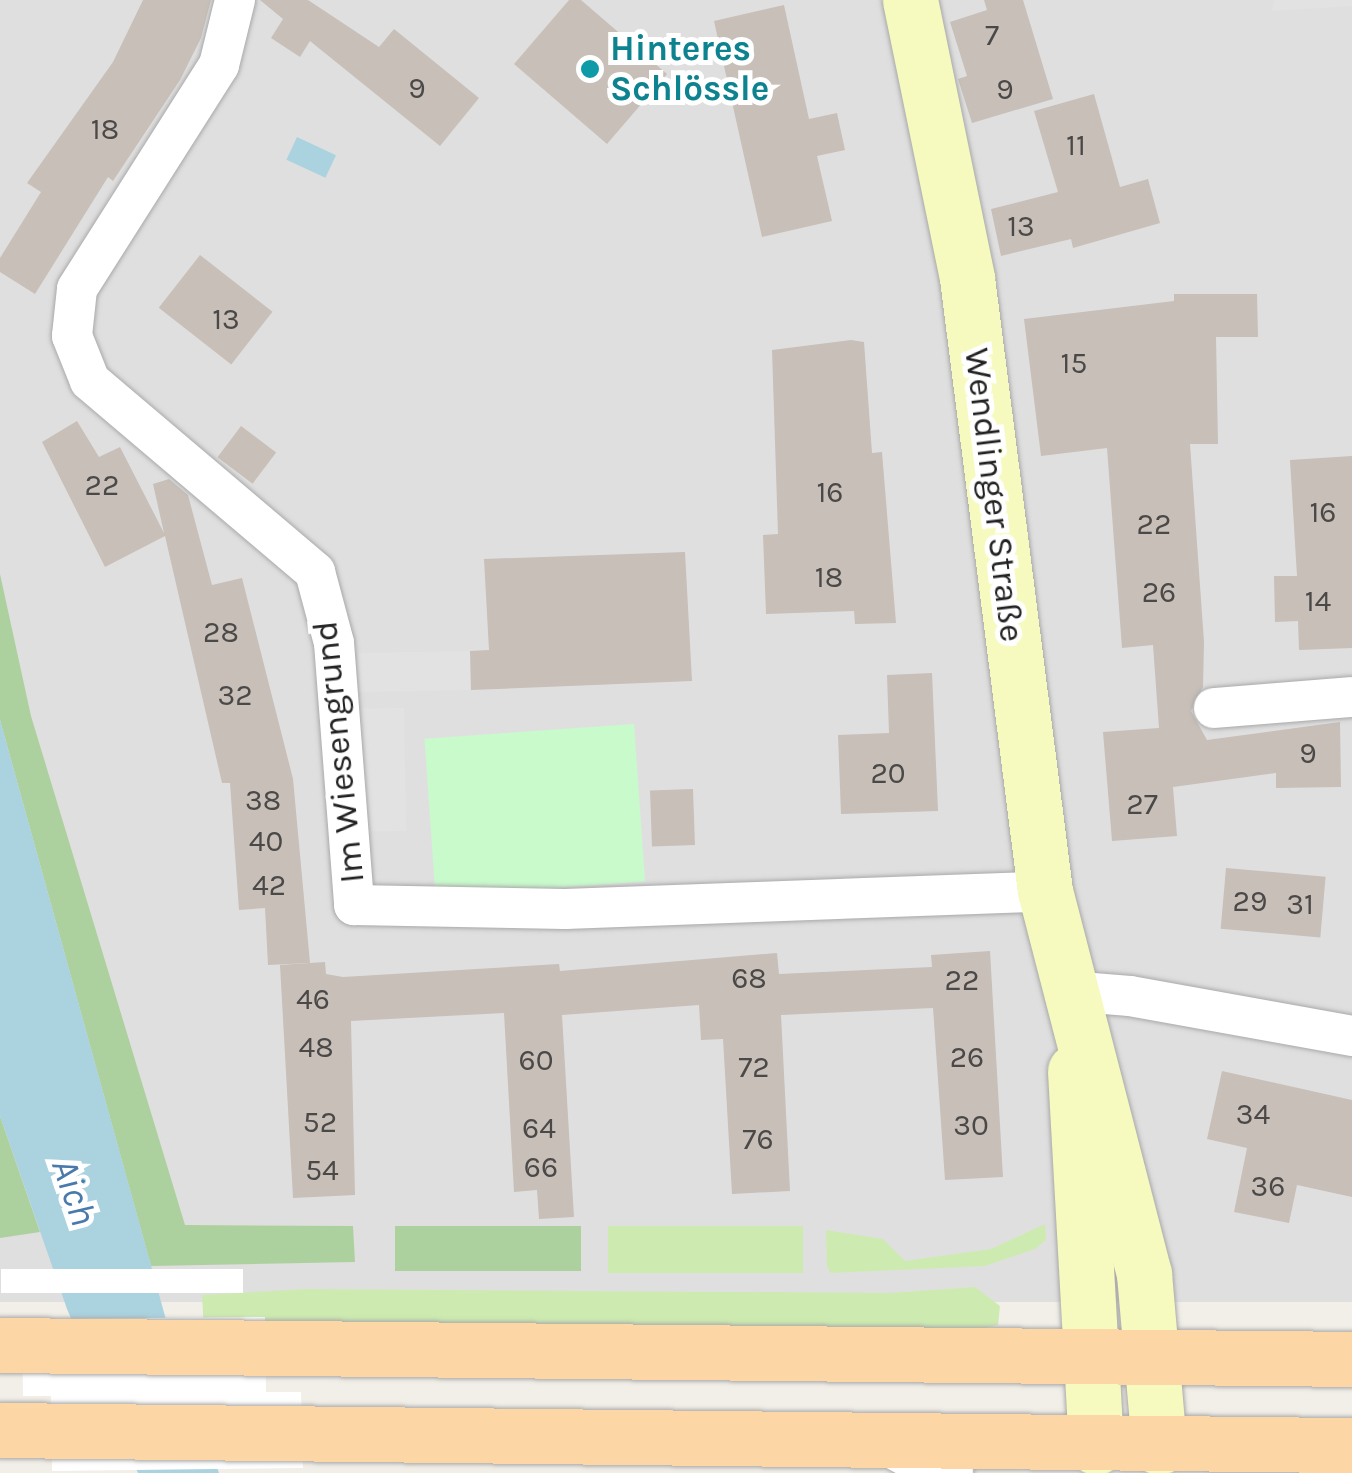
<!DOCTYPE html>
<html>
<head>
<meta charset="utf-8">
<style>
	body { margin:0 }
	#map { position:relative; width:1352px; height:1473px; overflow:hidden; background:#f2efe9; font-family:Karla,sans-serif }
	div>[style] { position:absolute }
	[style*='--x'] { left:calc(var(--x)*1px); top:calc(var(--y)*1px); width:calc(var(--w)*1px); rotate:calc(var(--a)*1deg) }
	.residential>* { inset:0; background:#e0dfdf; transform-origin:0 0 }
	.grass>* { inset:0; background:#cdebb0; transform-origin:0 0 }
	.forest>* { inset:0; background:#add19e; transform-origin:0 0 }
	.park>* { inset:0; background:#c8facc; transform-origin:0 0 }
	.parking>* { inset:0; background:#e2e2e2; transform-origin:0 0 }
	.water>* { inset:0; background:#aad3df; transform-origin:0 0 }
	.pier>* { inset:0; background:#fff; transform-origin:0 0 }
	.building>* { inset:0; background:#c7bfb8; transform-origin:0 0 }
	.roads { filter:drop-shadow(0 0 2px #a9a9a9) drop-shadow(0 0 2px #a9a9a9) }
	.minor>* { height:40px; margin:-20px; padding:0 20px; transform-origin:20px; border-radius:20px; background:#fff }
	.tertiary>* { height:50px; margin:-25px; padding:0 25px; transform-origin:25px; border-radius:25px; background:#fff }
	.secondary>* { height:55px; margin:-27.5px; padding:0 27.5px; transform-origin:27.5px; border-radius:27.5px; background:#f7fabf }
	.primary>* { height:55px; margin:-27.5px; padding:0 27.5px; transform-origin:27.5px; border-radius:27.5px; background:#fcd6a4 }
	.dots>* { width:28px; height:28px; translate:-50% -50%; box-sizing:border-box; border:5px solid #fff; border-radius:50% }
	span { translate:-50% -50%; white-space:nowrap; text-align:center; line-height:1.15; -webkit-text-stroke:10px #fff; paint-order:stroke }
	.number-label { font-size:30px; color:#4b4948 }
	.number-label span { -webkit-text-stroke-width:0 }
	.culture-label { font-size:35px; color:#0d838f; font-weight:700 }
	.left { translate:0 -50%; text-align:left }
	.street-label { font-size:35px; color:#222 }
	.water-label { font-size:38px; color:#4a7aab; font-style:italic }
</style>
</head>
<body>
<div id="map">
	<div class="residential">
		<i style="left:0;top:0;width:1352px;height:1302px"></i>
	</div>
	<div class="grass">
		<i style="clip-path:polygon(1045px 1224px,1046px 1240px,1035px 1249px,985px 1266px,831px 1273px,827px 1267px,826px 1230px,883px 1239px,905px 1261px,991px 1249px)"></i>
		<i style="left:608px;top:1226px;width:195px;height:47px"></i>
		<i style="clip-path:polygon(975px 1287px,1000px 1306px,998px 1325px,975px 1330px,204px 1331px,202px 1295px,306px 1289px,890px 1293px)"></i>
	</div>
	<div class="forest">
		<i style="clip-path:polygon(0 574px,31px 716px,185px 1225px,353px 1226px,355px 1262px,151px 1266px,0 720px)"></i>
		<i style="clip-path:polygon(0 1116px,40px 1232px,0 1238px)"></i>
		<i style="left:395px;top:1226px;width:186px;height:45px"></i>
	</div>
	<div class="park">
		<i style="left:634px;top:724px;width:158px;height:210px;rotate:86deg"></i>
	</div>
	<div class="parking">
		<i style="clip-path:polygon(1274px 0,1352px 0,1352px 6px,1272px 11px)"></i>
		<i style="left:470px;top:651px;width:39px;height:112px;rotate:89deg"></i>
		<i style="left:404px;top:708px;width:123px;height:47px;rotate:89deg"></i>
	</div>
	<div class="water">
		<i style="left:297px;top:137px;width:43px;height:25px;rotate:25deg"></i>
		<i style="clip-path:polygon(0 720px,165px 1316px,219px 1473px,138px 1473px,67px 1309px,0 1116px)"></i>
	</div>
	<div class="pier">
		<i style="left:243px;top:1269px;width:24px;height:242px;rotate:90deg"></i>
		<i style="clip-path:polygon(265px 1317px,266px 1392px,301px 1392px,303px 1468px,52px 1471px,51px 1396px,23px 1396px,22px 1319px)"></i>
	</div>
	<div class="building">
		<i style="clip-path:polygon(143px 0,211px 0,201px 38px,180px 80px,113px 181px,108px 177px,35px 294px,0 272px,0 258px,41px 192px,27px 183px,113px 62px)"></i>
		<i style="clip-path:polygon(260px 0,308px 0,379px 47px,394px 29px,479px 98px,440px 146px,310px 41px,300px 57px,271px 38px,283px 19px)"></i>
		<i style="clip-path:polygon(569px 0,581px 0,667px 74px,607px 144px,514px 64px)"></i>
		<i style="clip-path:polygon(984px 0,1023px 0,1053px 99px,972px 123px,958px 79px,967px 76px,950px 22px,987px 10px)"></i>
		<i style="clip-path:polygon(784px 5px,809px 119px,837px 113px,845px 150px,817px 156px,832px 221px,762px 237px,714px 21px)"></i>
		<i style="clip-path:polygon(1094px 94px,1120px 187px,1148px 179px,1160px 223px,1073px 248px,1071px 239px,1001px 256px,991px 209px,1058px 192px,1034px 111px)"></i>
		<i style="left:200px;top:255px;width:92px;height:67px;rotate:38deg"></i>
		<i style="clip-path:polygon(1174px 294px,1257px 294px,1258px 337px,1216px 337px,1218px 444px,1190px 444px,1204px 642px,1203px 687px,1191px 711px,1207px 740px,1340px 722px,1341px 787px,1276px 788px,1276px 773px,1173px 787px,1177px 836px,1112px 841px,1103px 732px,1159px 728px,1153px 645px,1122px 648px,1107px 448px,1041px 456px,1024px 319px,1174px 301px)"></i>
		<i style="clip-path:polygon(851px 340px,864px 342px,872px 453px,882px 452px,896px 623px,855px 624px,854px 611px,766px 614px,763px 535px,778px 534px,772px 350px)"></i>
		<i style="clip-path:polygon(77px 421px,99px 457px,120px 447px,164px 533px,153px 484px,169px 479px,188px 495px,212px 585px,242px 578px,293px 779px,310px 963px,268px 965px,265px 908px,239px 910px,230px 783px,222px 783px,165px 536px,105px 567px,42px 442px)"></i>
		<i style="left:241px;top:426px;width:44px;height:39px;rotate:37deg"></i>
		<i style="clip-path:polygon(1352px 456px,1352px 648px,1299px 650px,1298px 621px,1275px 622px,1274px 576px,1297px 576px,1290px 460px)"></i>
		<i style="clip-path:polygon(685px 552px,692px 681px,471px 690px,470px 651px,489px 650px,484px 559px)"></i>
		<i style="clip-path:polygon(932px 673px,938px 811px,841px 814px,838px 735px,889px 733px,887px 675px)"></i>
		<i style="left:693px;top:789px;width:56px;height:43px;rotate:88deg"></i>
		<i style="left:1226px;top:868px;width:100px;height:61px;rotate:5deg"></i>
		<i style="clip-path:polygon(990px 951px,1003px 1177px,945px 1180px,933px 1008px,781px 1015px,790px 1191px,732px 1194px,723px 1039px,701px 1040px,699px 1005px,562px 1015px,574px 1217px,539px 1219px,537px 1190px,514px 1192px,504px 1013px,351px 1021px,355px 1195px,293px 1198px,280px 965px,325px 962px,326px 974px,343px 977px,559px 964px,560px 971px,777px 953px,779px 974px,932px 967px,931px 955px)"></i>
		<i style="clip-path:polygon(1222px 1071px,1352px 1100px,1352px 1197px,1297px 1185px,1289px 1223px,1234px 1212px,1247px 1148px,1207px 1139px)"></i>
	</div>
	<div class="roads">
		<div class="minor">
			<i style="--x:235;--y:0;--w:67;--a:103.8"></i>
			<i style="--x:219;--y:65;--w:265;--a:122.4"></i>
			<i style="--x:77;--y:289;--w:47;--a:96.1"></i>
			<i style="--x:72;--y:336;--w:48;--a:68.2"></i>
			<i style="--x:90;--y:381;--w:295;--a:40.3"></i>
			<i style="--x:315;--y:572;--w:73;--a:75"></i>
			<i style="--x:334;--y:643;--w:263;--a:85.6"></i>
			<i style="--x:354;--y:905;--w:211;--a:1.1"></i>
			<i style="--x:565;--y:909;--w:480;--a:-2.1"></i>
			<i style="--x:1214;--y:708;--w:138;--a:-4.6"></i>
			<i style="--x:1068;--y:991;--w:62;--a:4.6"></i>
			<i style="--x:1130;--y:996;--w:226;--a:10.2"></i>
		</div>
		<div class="tertiary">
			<i style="--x:891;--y:1442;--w:65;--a:28.5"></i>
		</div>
		<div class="secondary">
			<i style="--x:910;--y:0;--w:284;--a:78.4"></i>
			<i style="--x:967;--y:278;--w:618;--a:82.75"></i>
			<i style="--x:1045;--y:891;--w:396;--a:75.5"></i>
			<i style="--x:1144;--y:1274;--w:174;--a:85"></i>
			<i style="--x:1075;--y:1071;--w:377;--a:86.8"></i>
		</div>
		<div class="primary">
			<i style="--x:0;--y:1345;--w:1352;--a:0.59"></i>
			<i style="--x:0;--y:1430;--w:1352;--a:0.64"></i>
		</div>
	</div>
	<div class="dots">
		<i style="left:590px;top:69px;background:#0f9aa8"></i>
	</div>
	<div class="number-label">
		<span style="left:992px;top:35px">7</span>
		<span style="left:417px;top:88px">9</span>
		<span style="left:1005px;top:89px">9</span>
		<span style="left:105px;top:129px">18</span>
		<span style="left:1076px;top:145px">11</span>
		<span style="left:1021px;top:226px">13</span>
		<span style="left:226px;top:319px">13</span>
		<span style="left:1074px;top:363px">15</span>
		<span style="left:102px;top:485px">22</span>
		<span style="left:830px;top:492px">16</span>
		<span style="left:1323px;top:512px">16</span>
		<span style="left:1154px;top:524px">22</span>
		<span style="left:829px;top:577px">18</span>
		<span style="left:1159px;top:592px">26</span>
		<span style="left:1318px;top:601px">14</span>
		<span style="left:221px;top:632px">28</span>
		<span style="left:235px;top:695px">32</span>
		<span style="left:1308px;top:753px">9</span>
		<span style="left:888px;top:773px">20</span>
		<span style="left:263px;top:800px">38</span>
		<span style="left:1142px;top:804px">27</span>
		<span style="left:266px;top:841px">40</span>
		<span style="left:269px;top:885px">42</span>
		<span style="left:1250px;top:901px">29</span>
		<span style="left:1300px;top:904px">31</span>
		<span style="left:749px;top:978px">68</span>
		<span style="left:962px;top:980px">22</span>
		<span style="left:313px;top:999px">46</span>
		<span style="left:316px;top:1047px">48</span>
		<span style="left:967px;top:1057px">26</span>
		<span style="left:536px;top:1060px">60</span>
		<span style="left:754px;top:1067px">72</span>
		<span style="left:1253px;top:1114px">34</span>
		<span style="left:320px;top:1122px">52</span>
		<span style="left:971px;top:1125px">30</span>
		<span style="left:539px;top:1128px">64</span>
		<span style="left:758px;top:1139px">76</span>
		<span style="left:541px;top:1167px">66</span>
		<span style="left:322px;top:1170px">54</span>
		<span style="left:1268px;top:1186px">36</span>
	</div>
	<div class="culture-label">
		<span class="left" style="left:610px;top:69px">Hinteres<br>Schlössle</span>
	</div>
	<div class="street-label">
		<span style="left:994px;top:495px;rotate:83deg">Wendlinger Straße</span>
		<span style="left:339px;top:752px;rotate:-96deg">Im Wiesengrund</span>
	</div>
	<div class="water-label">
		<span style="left:74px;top:1192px;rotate:71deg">Aich</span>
	</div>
</div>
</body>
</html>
